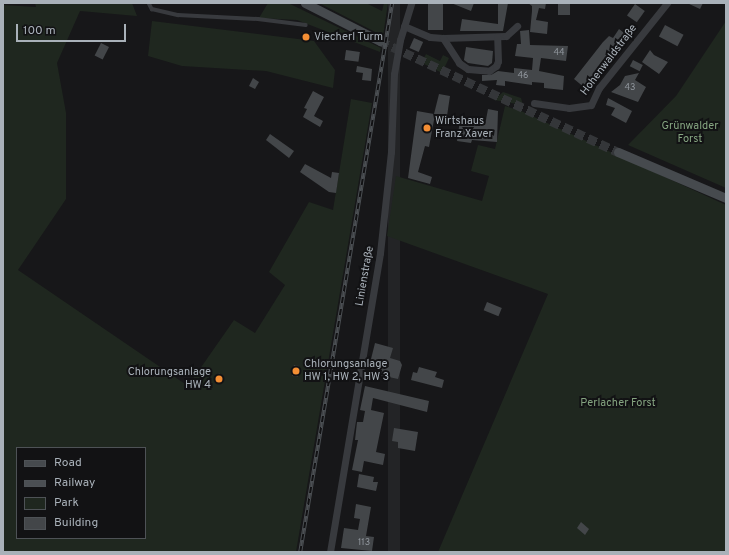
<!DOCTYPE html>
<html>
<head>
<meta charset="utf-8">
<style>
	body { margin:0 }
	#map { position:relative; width:729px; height:555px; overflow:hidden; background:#171719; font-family:Overpass,sans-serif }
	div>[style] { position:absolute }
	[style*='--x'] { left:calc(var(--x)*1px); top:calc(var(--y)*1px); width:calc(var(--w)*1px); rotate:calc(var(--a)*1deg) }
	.built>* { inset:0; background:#232426; transform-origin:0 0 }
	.green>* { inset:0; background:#1f271f }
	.building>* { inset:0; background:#434649; transform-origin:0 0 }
	.secondary-tunnel>* { height:9px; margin-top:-4.5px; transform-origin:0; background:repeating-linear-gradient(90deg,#343639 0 9px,transparent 0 13.5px) }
	.lane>* { height:3.5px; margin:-1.75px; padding:0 1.75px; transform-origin:1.75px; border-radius:1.75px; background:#383a3e }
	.street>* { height:7px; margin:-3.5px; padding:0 3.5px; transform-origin:3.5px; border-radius:3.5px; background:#383a3e }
	.secondary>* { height:9px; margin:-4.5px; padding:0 4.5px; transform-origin:4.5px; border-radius:4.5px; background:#464a4e }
	.rail>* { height:3.5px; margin-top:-1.75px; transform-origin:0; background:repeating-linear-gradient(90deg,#121214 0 6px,#4b4f53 0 12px); box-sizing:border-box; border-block:1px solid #4b4f53 }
	.street-bridge>* { height:7px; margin:-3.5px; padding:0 3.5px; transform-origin:3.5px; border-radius:3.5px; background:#383a3e }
	.dots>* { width:11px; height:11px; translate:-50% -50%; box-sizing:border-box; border:2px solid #121214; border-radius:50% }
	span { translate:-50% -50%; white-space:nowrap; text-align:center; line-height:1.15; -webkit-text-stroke:4px #121214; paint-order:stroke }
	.number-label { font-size:9px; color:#90969d }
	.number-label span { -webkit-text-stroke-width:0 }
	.poi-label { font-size:11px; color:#a9b1b9 }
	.left { translate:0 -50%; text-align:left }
	.right { translate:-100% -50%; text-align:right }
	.street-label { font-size:11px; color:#a9b1b9 }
	.park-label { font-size:11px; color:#85a480 }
	.frame { position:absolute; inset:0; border:4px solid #a9b1b9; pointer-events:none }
	.legend { position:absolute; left:16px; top:447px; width:130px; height:92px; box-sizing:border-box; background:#121214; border:1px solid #4e5256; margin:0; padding:5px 7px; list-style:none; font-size:12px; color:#a9b1b9 }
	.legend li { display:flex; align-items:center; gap:8px; height:20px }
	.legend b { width:20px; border:1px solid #4e5256 }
	.scale { position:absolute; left:16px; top:24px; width:110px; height:18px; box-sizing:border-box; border:2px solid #a9b1b9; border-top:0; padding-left:5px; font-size:12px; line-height:14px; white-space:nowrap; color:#a9b1b9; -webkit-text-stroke:3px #121214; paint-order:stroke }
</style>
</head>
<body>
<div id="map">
	<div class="built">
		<i style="left:388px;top:3px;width:12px;height:556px"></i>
	</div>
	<div class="green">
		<i style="clip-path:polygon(evenodd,35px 3px,132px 3px,137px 16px,80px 11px,57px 63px,66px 113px,66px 199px,18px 270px,188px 386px,234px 320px,255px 333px,285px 285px,269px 272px,309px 202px,333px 210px,351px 99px,372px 103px,296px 552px,3px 552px,3px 5px,36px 7px,35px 3px,17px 448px,145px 448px,145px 538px,17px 538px,17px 448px)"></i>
		<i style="clip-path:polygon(268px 3px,288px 3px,381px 48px,380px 52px,297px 20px,259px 18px)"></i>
		<i style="clip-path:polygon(319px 3px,366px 3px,382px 11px,384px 3px,388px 3px,383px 36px)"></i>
		<i style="clip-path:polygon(152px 21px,314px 41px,335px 70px,333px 88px,266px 71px,182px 66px,148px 56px)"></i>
		<i style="clip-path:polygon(726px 21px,726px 188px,628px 145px,676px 96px)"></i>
		<i style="clip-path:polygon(426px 54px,440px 61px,443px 55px,449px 58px,442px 73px,416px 60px,417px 57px,423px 60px)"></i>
		<i style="clip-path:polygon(503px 92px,521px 98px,523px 105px,494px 100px)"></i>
		<i style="clip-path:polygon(505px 106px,521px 111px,726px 205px,726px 552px,438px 552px,548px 294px,387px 236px,396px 176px,482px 201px,489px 176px,471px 171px,478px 145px,495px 149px)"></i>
	</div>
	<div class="building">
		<i style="left:428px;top:3px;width:15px;height:27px"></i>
		<i style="clip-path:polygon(451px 3px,474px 3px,471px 11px)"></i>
		<i style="clip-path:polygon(498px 3px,508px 3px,503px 31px,460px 31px,462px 19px,498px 24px)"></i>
		<i style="clip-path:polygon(528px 3px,546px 3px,545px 9px,539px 8px,536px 20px,548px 22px,547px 34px,530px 32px,532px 11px,532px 6px)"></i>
		<i style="left:558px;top:3px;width:12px;height:12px"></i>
		<i style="clip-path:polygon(687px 3px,703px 3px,700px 9px)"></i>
		<i style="left:635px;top:4px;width:12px;height:14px;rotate:35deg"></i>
		<i style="left:665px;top:25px;width:21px;height:13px;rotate:28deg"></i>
		<i style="clip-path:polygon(619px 29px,628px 36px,585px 88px,574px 79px,603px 42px,609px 36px,613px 38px)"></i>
		<i style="clip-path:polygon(529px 30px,530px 45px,568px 46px,566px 61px,541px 58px,539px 71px,564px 76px,563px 90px,544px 88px,544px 83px,532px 82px,532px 85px,505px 81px,505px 86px,496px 85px,497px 80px,482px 81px,482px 75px,491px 75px,498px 71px,514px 73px,514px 68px,532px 70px,533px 58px,515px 56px,517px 44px,521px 44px,520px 31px)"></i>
		<i style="left:414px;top:38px;width:10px;height:11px;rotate:24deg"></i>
		<i style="left:101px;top:43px;width:9px;height:14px;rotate:27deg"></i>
		<i style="clip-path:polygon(466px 47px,493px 51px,492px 63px,488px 66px,468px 63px,464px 60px)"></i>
		<i style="left:346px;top:50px;width:14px;height:10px;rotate:8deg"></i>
		<i style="clip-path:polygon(650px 50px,654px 55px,668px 62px,659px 74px,642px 62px)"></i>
		<i style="left:633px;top:60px;width:11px;height:7px;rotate:27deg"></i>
		<i style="clip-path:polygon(357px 66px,372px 69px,371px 81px,362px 80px,363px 73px,356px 72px)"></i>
		<i style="clip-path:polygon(639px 73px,635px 80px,646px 87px,638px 102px,611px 92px,620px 85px,625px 76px)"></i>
		<i style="clip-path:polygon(253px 78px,259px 82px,255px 89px,249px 86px)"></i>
		<i style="clip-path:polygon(313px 91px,324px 97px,314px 116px,323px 121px,320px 127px,303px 117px,307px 109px,304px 108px)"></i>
		<i style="clip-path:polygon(439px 94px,450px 96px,447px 116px,456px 117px,455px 123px,434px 120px,429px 147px,425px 146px,418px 172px,432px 177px,430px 184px,408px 178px,417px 111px,434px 114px)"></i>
		<i style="clip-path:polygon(608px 98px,632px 111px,626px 123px,611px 115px,615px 108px,606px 105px)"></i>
		<i style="clip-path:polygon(488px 109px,498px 111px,497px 142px,472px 140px,471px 143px,457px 141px,460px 120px,485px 125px)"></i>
		<i style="clip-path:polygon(270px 134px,294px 151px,289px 158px,266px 140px)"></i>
		<i style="clip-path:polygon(305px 164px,331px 178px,332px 172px,339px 173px,336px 193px,329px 192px,300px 172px)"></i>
		<i style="left:487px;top:302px;width:16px;height:9px;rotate:22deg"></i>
		<i style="clip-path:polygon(375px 343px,393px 348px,390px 358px,400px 361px,402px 365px,398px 379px,380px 375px,381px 370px,369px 367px)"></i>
		<i style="clip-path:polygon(294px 365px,299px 366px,298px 377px,292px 376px)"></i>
		<i style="clip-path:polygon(419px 367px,437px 372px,435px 377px,444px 380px,442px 388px,411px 380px,413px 372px,417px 373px)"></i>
		<i style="clip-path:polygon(219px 373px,224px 377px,220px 384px,214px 381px)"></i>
		<i style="clip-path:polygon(365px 386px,429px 401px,427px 412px,373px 398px,371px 410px,384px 413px,376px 452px,385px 454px,383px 465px,364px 461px,362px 472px,352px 470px,358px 440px,355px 440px,357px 422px,363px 422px,365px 411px,360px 410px)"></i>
		<i style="clip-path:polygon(394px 428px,418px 432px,415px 451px,398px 448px,398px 442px,392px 441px)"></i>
		<i style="clip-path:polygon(359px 474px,374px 477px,373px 482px,378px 482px,376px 491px,357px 487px)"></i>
		<i style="clip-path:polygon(356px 504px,371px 507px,366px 536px,374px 537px,372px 551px,341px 548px,344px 528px,358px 530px,360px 519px,354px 518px)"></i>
		<i style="clip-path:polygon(581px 522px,589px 529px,585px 535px,577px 528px)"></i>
	</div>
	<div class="secondary-tunnel">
		<i style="--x:380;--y:41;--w:263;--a:25"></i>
	</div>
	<div class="lane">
		<i style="--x:149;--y:3;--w:7;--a:63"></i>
		<i style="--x:152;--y:9;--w:27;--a:13"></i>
		<i style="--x:178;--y:15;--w:80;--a:2.9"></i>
		<i style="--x:258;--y:19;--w:48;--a:7.1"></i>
	</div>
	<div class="street">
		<i style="--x:404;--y:26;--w:28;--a:23"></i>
		<i style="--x:430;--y:37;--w:13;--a:4"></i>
		<i style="--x:443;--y:38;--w:63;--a:-1.8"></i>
		<i style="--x:506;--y:36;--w:15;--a:-42"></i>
		<i style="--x:443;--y:38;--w:30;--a:57"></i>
		<i style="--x:459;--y:63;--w:11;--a:34"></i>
		<i style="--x:468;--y:69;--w:21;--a:5"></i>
		<i style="--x:489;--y:71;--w:9;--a:-36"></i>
		<i style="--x:496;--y:66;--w:5;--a:-68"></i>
		<i style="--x:498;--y:61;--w:24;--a:-92"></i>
		<i style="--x:400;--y:40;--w:39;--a:-73"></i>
		<i style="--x:534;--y:103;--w:35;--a:8"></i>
		<i style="--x:569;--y:108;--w:22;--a:-8"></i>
		<i style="--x:591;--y:105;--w:19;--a:-65"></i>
		<i style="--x:599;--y:88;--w:109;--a:-51.3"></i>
		<i style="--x:330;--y:552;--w:303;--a:-80.5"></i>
		<i style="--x:380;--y:253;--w:102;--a:-83.8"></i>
		<i style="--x:391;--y:152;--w:78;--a:-87.8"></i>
	</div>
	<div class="secondary">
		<i style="--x:305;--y:3;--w:84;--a:26.9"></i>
		<i style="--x:618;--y:152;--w:117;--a:23.1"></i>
	</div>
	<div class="rail">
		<i style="--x:300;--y:552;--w:557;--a:-80.49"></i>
	</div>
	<div class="street-bridge">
		<i style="--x:394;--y:74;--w:35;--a:-80"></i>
	</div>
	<div class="dots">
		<i style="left:306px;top:37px;background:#f48e34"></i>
		<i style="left:427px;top:128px;background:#f48e34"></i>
		<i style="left:296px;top:371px;background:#f48e34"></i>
		<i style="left:219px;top:379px;background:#f48e34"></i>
	</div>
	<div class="number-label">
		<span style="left:559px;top:53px">44</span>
		<span style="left:523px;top:76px">46</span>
		<span style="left:630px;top:88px">43</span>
		<span style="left:364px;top:543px">113</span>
	</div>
	<div class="poi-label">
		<span class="left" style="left:314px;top:37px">Viecherl Turm</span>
		<span class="left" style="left:435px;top:128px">Wirtshaus<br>Franz Xaver</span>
		<span class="left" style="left:304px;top:371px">Chlorungsanlage<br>HW 1, HW 2, HW 3</span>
		<span class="right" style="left:211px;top:379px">Chlorungsanlage<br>HW 4</span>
	</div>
	<div class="street-label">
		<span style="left:609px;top:60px;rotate:-53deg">Hohenwaldstraße</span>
		<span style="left:365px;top:276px;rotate:-80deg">Linienstraße</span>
	</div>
	<div class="park-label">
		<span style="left:690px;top:133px">Grünwalder<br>Forst</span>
		<span style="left:618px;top:403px">Perlacher Forst</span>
	</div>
	<div class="frame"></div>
	<ul class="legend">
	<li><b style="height:5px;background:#464a4e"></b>Road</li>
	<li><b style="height:5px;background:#4b4f53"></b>Railway</li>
	<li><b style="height:11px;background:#1f271f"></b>Park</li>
	<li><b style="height:11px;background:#434649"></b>Building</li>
	</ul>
	<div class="scale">100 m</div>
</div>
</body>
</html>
